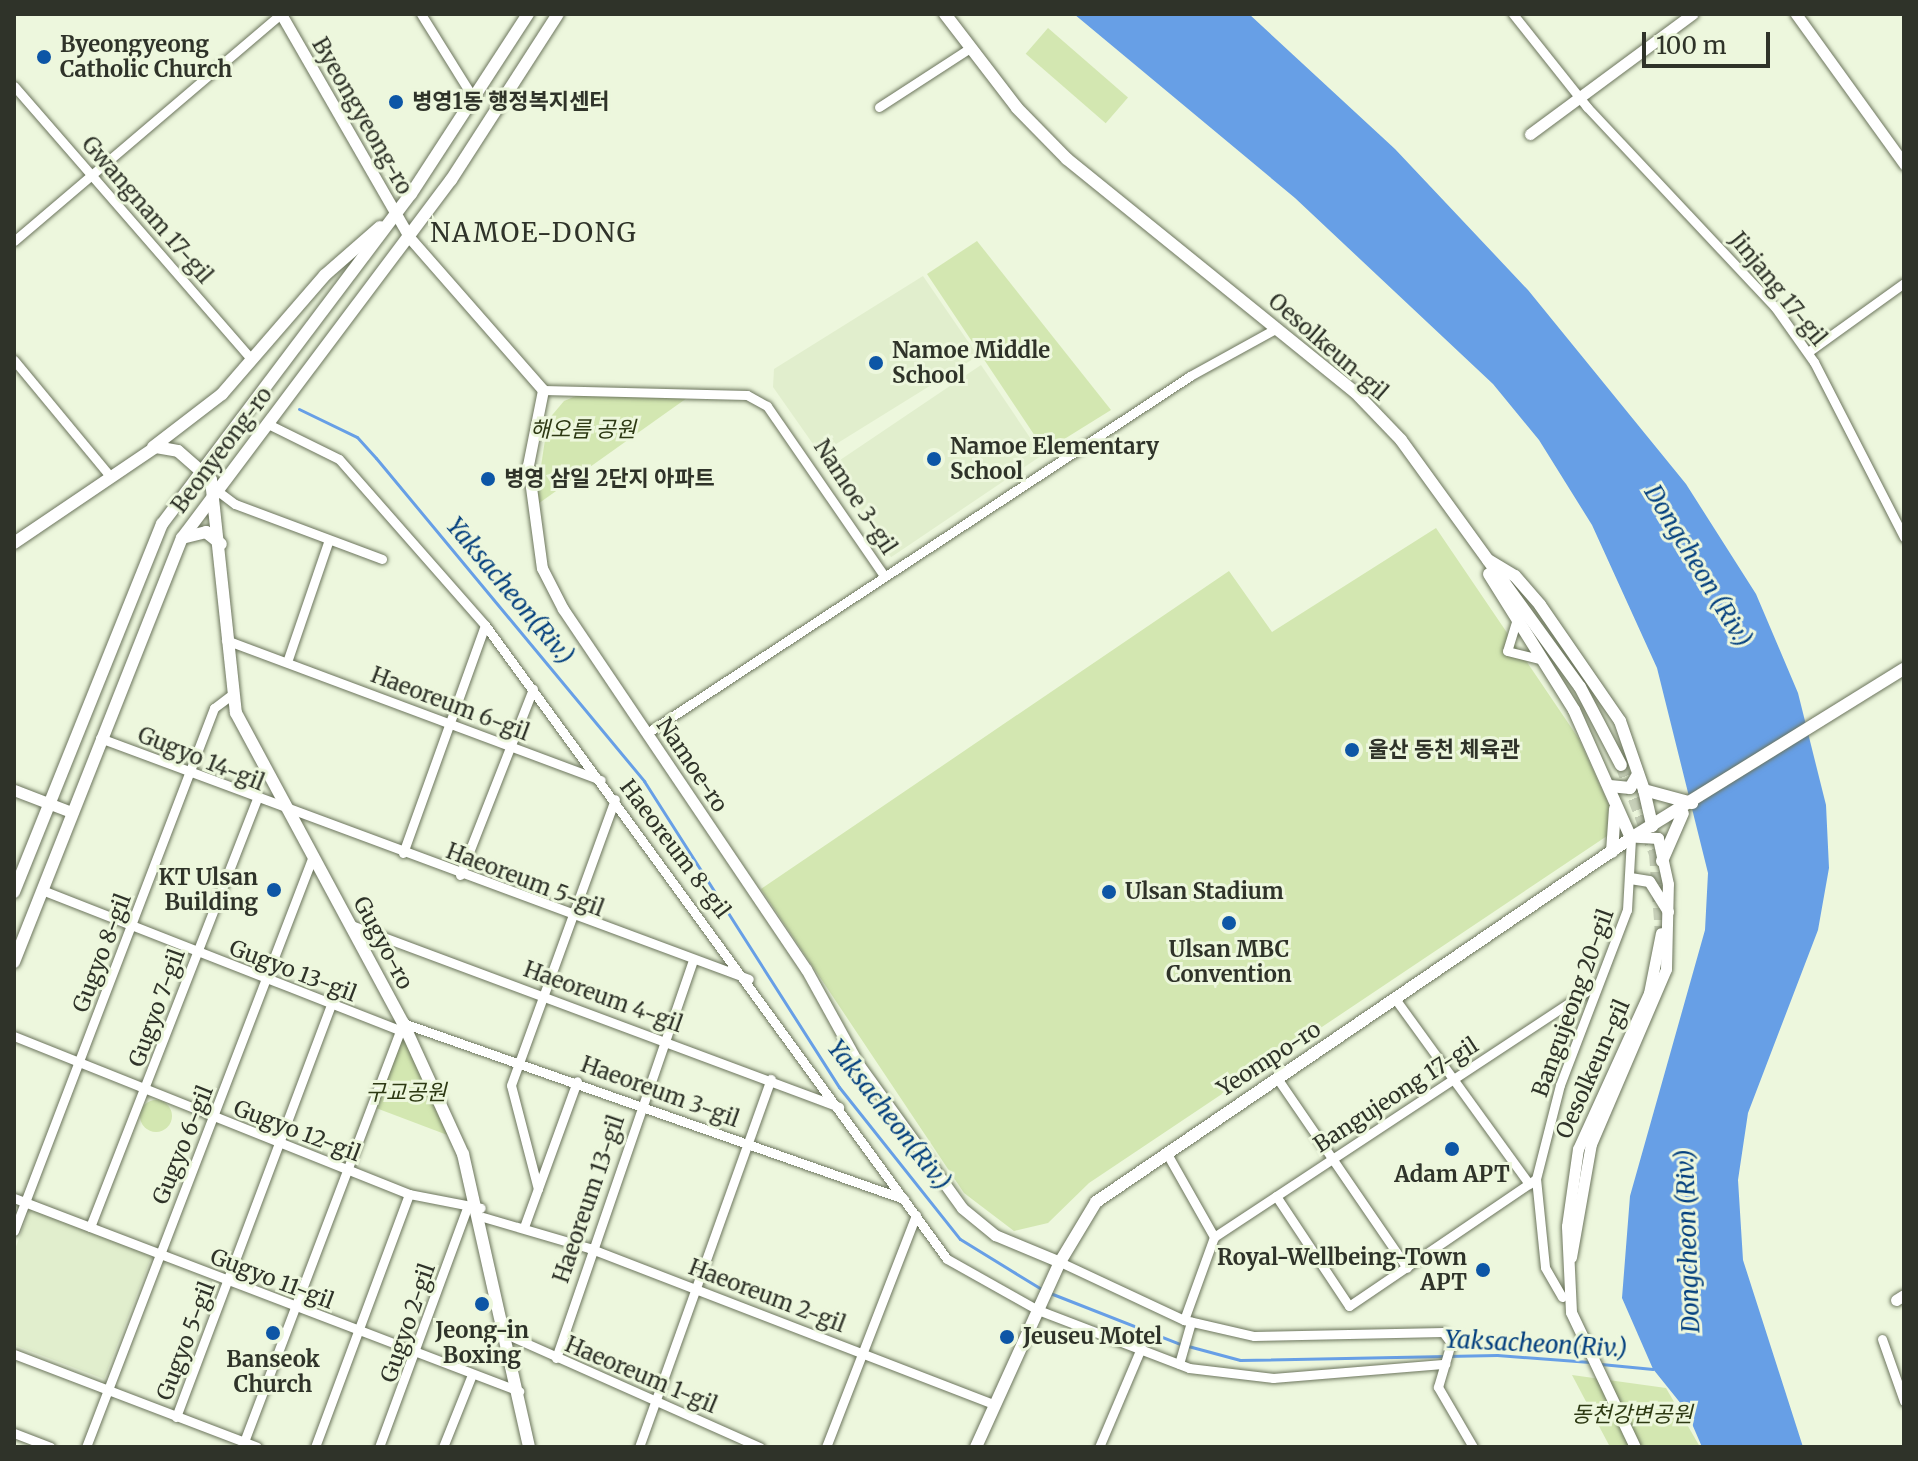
<!DOCTYPE html>
<html>
<head>
<meta charset="utf-8">
<style>
	body { margin:0 }
	#map { position:relative; width:1918px; height:1461px; overflow:hidden; background:#edf7dd; font-family:Merriweather,"Noto Sans KR",serif }
	div>[style] { position:absolute }
	[style*='--x'] { left:calc(var(--x)*1px); top:calc(var(--y)*1px); width:calc(var(--w)*1px); rotate:calc(var(--a)*1deg) }
	.built>* { inset:0; background:#e1eecd; transform-origin:0 0 }
	.green>* { inset:0; background:#d3e7b1; transform-origin:0 0 }
	.round { border-radius:50% }
	.water>* { inset:0; background:#679fe6 }
	.stream>* { height:3px; margin:-1.5px; padding:0 1.5px; transform-origin:1.5px; border-radius:1.5px; background:#679fe6 }
	.secondary-tunnel>* { height:12px; margin-top:-6px; transform-origin:0; background:repeating-linear-gradient(90deg,#c7d0b9 0 12px,transparent 0 18px) }
	.roads { filter:drop-shadow(0 0 2px #6c755d) drop-shadow(0 0 2px #6c755d) }
	.minor>* { height:9px; margin:-4.5px; padding:0 4.5px; transform-origin:4.5px; border-radius:4.5px; background:#fff }
	.tertiary>* { height:11px; margin:-5.5px; padding:0 5.5px; transform-origin:5.5px; border-radius:5.5px; background:#fff }
	.secondary>* { height:12px; margin:-6px; padding:0 6px; transform-origin:6px; border-radius:6px; background:#fff }
	.dots>* { width:22px; height:22px; translate:-50% -50%; box-sizing:border-box; border:4px solid #edf7dd; border-radius:50% }
	span { translate:-50% -50%; white-space:nowrap; text-align:center; line-height:1.15; -webkit-text-stroke:6px #edf7dd; paint-order:stroke }
	.poi-label { font-size:22px; color:#2f3329; font-weight:700 }
	.left { translate:0 -50%; text-align:left }
	.right { translate:-100% -50%; text-align:right }
	.street-label { font-size:22px; color:#2f3329 }
	.park-label { font-size:22px; color:#2d3913; font-style:italic }
	.water-label { font-size:24px; color:#033f7e; font-style:italic }
	.quarter-label { font-size:26px; color:#2f3329; letter-spacing:2px }
	.frame { position:absolute; inset:0; border:16px solid #2f3329; pointer-events:none }
	.scale { position:absolute; left:1642px; top:32px; width:128px; height:36px; box-sizing:border-box; border:4px solid #2f3329; border-top:0; padding-left:10px; font-size:24px; line-height:28px; white-space:nowrap; color:#2f3329; -webkit-text-stroke:6px #edf7dd; paint-order:stroke }
</style>
</head>
<body>
<div id="map">
	<div class="built">
		<i style="clip-path:polygon(923px 276px,978px 356px,820px 454px,773px 387px,774px 369px)"></i>
		<i style="left:981px;top:365px;width:109px;height:182px;rotate:56deg"></i>
		<i style="clip-path:polygon(30px 1209px,152px 1255px,104px 1379px,14px 1345px,14px 1252px)"></i>
	</div>
	<div class="green">
		<i style="left:1048px;top:28px;width:106px;height:34px;rotate:41deg"></i>
		<i style="clip-path:polygon(977px 241px,1111px 410px,1045px 451px,927px 274px)"></i>
		<i style="clip-path:polygon(588px 391px,694px 393px,535px 506px,548px 420px,564px 401px)"></i>
		<i style="clip-path:polygon(1436px 528px,1579px 739px,1609px 805px,1607px 836px,1089px 1183px,1048px 1223px,1014px 1231px,964px 1193px,761px 889px,1229px 571px,1272px 632px)"></i>
		<i style="clip-path:polygon(401px 1031px,450px 1136px,376px 1108px)"></i>
		<i class="round" style="left:140px;top:1100px;width:32px;height:32px"></i>
		<i style="clip-path:polygon(1572px 1375px,1666px 1388px,1700px 1447px,1610px 1447px)"></i>
	</div>
	<div class="water">
		<i style="clip-path:polygon(1074px 14px,1249px 14px,1395px 149px,1528px 290px,1686px 484px,1756px 594px,1798px 693px,1826px 805px,1829px 868px,1818px 930px,1748px 1113px,1738px 1180px,1743px 1260px,1803px 1447px,1702px 1447px,1686px 1410px,1653px 1369px,1622px 1298px,1630px 1196px,1705px 930px,1708px 873px,1657px 668px,1592px 525px,1539px 440px,1493px 384px,1295px 198px)"></i>
	</div>
	<div class="stream">
		<i style="--x:299;--y:409;--w:64;--a:25.8"></i>
		<i style="--x:357;--y:437;--w:28;--a:48"></i>
		<i style="--x:376;--y:458;--w:420;--a:50.3"></i>
		<i style="--x:644;--y:781;--w:363;--a:57.5"></i>
		<i style="--x:839;--y:1087;--w:194;--a:51.5"></i>
		<i style="--x:960;--y:1239;--w:97;--a:31.6"></i>
		<i style="--x:1050;--y:1293;--w:140;--a:21.4"></i>
		<i style="--x:1188;--y:1346;--w:54;--a:15.1"></i>
		<i style="--x:1240;--y:1360;--w:257;--a:-1.1"></i>
		<i style="--x:1497;--y:1355;--w:93;--a:4.3"></i>
		<i style="--x:1601;--y:1364;--w:52;--a:5.5"></i>
	</div>
	<div class="secondary-tunnel">
		<i style="--x:1621;--y:765;--w:95;--a:69.1"></i>
		<i style="--x:1655;--y:854;--w:79;--a:85.7"></i>
	</div>
	<div class="roads">
		<div class="minor">
			<i style="--x:421;--y:14;--w:100;--a:58.1"></i>
			<i style="--x:1513;--y:14;--w:119;--a:51.5"></i>
			<i style="--x:1587;--y:107;--w:274;--a:46.8"></i>
			<i style="--x:1775;--y:307;--w:67;--a:54.7"></i>
			<i style="--x:1814;--y:362;--w:197;--a:62.8"></i>
			<i style="--x:14;--y:86;--w:363;--a:49"></i>
			<i style="--x:879;--y:107;--w:108;--a:-33"></i>
			<i style="--x:14;--y:241;--w:350;--a:-40.4"></i>
			<i style="--x:1808;--y:352;--w:118;--a:-35.7"></i>
			<i style="--x:14;--y:360;--w:151;--a:50.4"></i>
			<i style="--x:543;--y:390;--w:204;--a:1.4"></i>
			<i style="--x:747;--y:395;--w:23;--a:29"></i>
			<i style="--x:767;--y:406;--w:204;--a:55.4"></i>
			<i style="--x:266;--y:423;--w:81;--a:26.3"></i>
			<i style="--x:339;--y:459;--w:221;--a:48.7"></i>
			<i style="--x:485;--y:625;--w:784;--a:53.92"></i>
			<i style="--x:947;--y:1259;--w:104;--a:29.3"></i>
			<i style="--x:1038;--y:1310;--w:162;--a:21"></i>
			<i style="--x:1189;--y:1368;--w:85;--a:6.8"></i>
			<i style="--x:1273;--y:1378;--w:173;--a:-4.7"></i>
			<i style="--x:215;--y:489;--w:25;--a:37"></i>
			<i style="--x:235;--y:504;--w:157;--a:20.5"></i>
			<i style="--x:1516;--y:622;--w:30;--a:107"></i>
			<i style="--x:1507;--y:651;--w:36;--a:14"></i>
			<i style="--x:226;--y:640;--w:400;--a:20.5"></i>
			<i style="--x:287;--y:662;--w:127;--a:-71.1"></i>
			<i style="--x:647;--y:733;--w:650;--a:-33.32"></i>
			<i style="--x:1190;--y:376;--w:99;--a:-28.9"></i>
			<i style="--x:100;--y:738;--w:692;--a:20.37"></i>
			<i style="--x:403;--y:853;--w:242;--a:-70.2"></i>
			<i style="--x:460;--y:875;--w:200;--a:-68.6"></i>
			<i style="--x:42;--y:890;--w:383;--a:21.4"></i>
			<i style="--x:351;--y:925;--w:521;--a:20.45"></i>
			<i style="--x:1396;--y:1000;--w:227;--a:54.1"></i>
			<i style="--x:14;--y:1036;--w:425;--a:21.8"></i>
			<i style="--x:409;--y:1194;--w:73;--a:11"></i>
			<i style="--x:1277;--y:1078;--w:230;--a:55.6"></i>
			<i style="--x:1166;--y:1152;--w:98;--a:60.5"></i>
			<i style="--x:1214;--y:1237;--w:88;--a:109.9"></i>
			<i style="--x:538;--y:1189;--w:107;--a:-104.6"></i>
			<i style="--x:511;--y:1085;--w:304;--a:-70"></i>
			<i style="--x:1276;--y:1196;--w:132;--a:56.4"></i>
			<i style="--x:1349;--y:1306;--w:226;--a:-34.2"></i>
			<i style="--x:14;--y:1198;--w:541;--a:20.92"></i>
			<i style="--x:483;--y:1217;--w:110;--a:16.3"></i>
			<i style="--x:589;--y:1248;--w:435;--a:21.1"></i>
			<i style="--x:90;--y:1227;--w:457;--a:-68.7"></i>
			<i style="--x:524;--y:1227;--w:155;--a:-70"></i>
			<i style="--x:14;--y:1231;--w:560;--a:-69.07"></i>
			<i style="--x:214;--y:708;--w:21;--a:-37"></i>
			<i style="--x:1214;--y:1237;--w:459;--a:-33.4"></i>
			<i style="--x:1060;--y:1262;--w:137;--a:25.1"></i>
			<i style="--x:1184;--y:1320;--w:72;--a:12.9"></i>
			<i style="--x:1254;--y:1336;--w:189;--a:-1.2"></i>
			<i style="--x:1443;--y:1332;--w:14;--a:54"></i>
			<i style="--x:1451;--y:1343;--w:46;--a:106.5"></i>
			<i style="--x:1438;--y:1387;--w:69;--a:59.7"></i>
			<i style="--x:1562;--y:1297;--w:34;--a:-120"></i>
			<i style="--x:1545;--y:1267;--w:88;--a:-95.8"></i>
			<i style="--x:1536;--y:1179;--w:97;--a:-75.7"></i>
			<i style="--x:1560;--y:1085;--w:187;--a:-69.1"></i>
			<i style="--x:1627;--y:910;--w:72;--a:-86.8"></i>
			<i style="--x:508;--y:1335;--w:276;--a:24"></i>
			<i style="--x:1882;--y:1339;--w:66;--a:70.5"></i>
			<i style="--x:14;--y:1354;--w:260;--a:20.9"></i>
			<i style="--x:556;--y:1358;--w:419;--a:-71"></i>
			<i style="--x:1179;--y:1364;--w:44;--a:-74.1"></i>
			<i style="--x:176;--y:1417;--w:438;--a:-69.4"></i>
			<i style="--x:14;--y:1433;--w:39;--a:21"></i>
			<i style="--x:86;--y:1447;--w:633;--a:-68.99"></i>
			<i style="--x:242;--y:1447;--w:454;--a:-69.2"></i>
			<i style="--x:403;--y:1023;--w:531;--a:19.36"></i>
			<i style="--x:315;--y:1447;--w:270;--a:-69.6"></i>
			<i style="--x:379;--y:1447;--w:252;--a:-69.8"></i>
			<i style="--x:443;--y:1447;--w:75;--a:-68.2"></i>
			<i style="--x:639;--y:1447;--w:391;--a:-70.3"></i>
			<i style="--x:826;--y:1447;--w:249;--a:-68.8"></i>
			<i style="--x:1099;--y:1447;--w:108;--a:-67"></i>
		</div>
		<div class="tertiary">
			<i style="--x:281;--y:14;--w:257;--a:60.1"></i>
			<i style="--x:409;--y:237;--w:203;--a:48.8"></i>
			<i style="--x:543;--y:390;--w:76;--a:101.3"></i>
			<i style="--x:528;--y:465;--w:104;--a:82.3"></i>
			<i style="--x:542;--y:568;--w:46;--a:62.9"></i>
			<i style="--x:563;--y:609;--w:434;--a:56"></i>
			<i style="--x:806;--y:969;--w:110;--a:61.1"></i>
			<i style="--x:859;--y:1065;--w:176;--a:54.2"></i>
			<i style="--x:962;--y:1208;--w:43;--a:39.3"></i>
			<i style="--x:995;--y:1235;--w:70;--a:22.6"></i>
			<i style="--x:1796;--y:14;--w:185;--a:54.2"></i>
			<i style="--x:1530;--y:134;--w:202;--a:-36.5"></i>
			<i style="--x:14;--y:790;--w:61;--a:21.1"></i>
			<i style="--x:1630;--y:878;--w:19;--a:9"></i>
			<i style="--x:1649;--y:881;--w:36;--a:58"></i>
			<i style="--x:1571;--y:1257;--w:115;--a:-80"></i>
			<i style="--x:1591;--y:1144;--w:190;--a:-66.8"></i>
			<i style="--x:1666;--y:969;--w:85;--a:-88.7"></i>
			<i style="--x:1668;--y:884;--w:47;--a:-102.3"></i>
			<i style="--x:1658;--y:838;--w:22;--a:-177"></i>
			<i style="--x:1896;--y:1300;--w:9;--a:-32"></i>
			<i style="--x:1635;--y:1447;--w:149;--a:-115.4"></i>
			<i style="--x:1571;--y:1312;--w:86;--a:-92.7"></i>
			<i style="--x:1567;--y:1226;--w:78;--a:-81.9"></i>
			<i style="--x:1578;--y:1149;--w:171;--a:-65.5"></i>
			<i style="--x:1649;--y:993;--w:61;--a:-78.7"></i>
		</div>
		<div class="secondary">
			<i style="--x:945;--y:14;--w:118;--a:52.5"></i>
			<i style="--x:1017;--y:108;--w:71;--a:45.6"></i>
			<i style="--x:1067;--y:159;--w:370;--a:39"></i>
			<i style="--x:1355;--y:392;--w:66;--a:46.2"></i>
			<i style="--x:1401;--y:440;--w:305;--a:54.1"></i>
			<i style="--x:1580;--y:687;--w:88;--a:62.3"></i>
			<i style="--x:153;--y:447;--w:87;--a:-37.5"></i>
			<i style="--x:222;--y:394;--w:157;--a:-49.1"></i>
			<i style="--x:325;--y:275;--w:73;--a:-41.1"></i>
			<i style="--x:182;--y:538;--w:25;--a:-14"></i>
			<i style="--x:206;--y:532;--w:19;--a:39"></i>
			<i style="--x:14;--y:543;--w:171;--a:-34.1"></i>
			<i style="--x:156;--y:447;--w:22;--a:10"></i>
			<i style="--x:178;--y:451;--w:44;--a:41.3"></i>
			<i style="--x:211;--y:480;--w:234;--a:83.9"></i>
			<i style="--x:236;--y:713;--w:352;--a:61.7"></i>
			<i style="--x:403;--y:1023;--w:144;--a:65.4"></i>
			<i style="--x:463;--y:1154;--w:300;--a:77.3"></i>
			<i style="--x:1488;--y:560;--w:31;--a:31"></i>
			<i style="--x:1515;--y:576;--w:38;--a:49"></i>
			<i style="--x:1540;--y:605;--w:141;--a:55.4"></i>
			<i style="--x:1620;--y:721;--w:73;--a:70.8"></i>
			<i style="--x:1644;--y:790;--w:50;--a:15.2"></i>
			<i style="--x:1489;--y:574;--w:160;--a:58"></i>
			<i style="--x:1574;--y:710;--w:140;--a:66"></i>
			<i style="--x:1610;--y:786;--w:20;--a:6"></i>
			<i style="--x:1630;--y:788;--w:16;--a:-60"></i>
			<i style="--x:1644;--y:790;--w:37;--a:77"></i>
			<i style="--x:1612;--y:852;--w:43;--a:-86"></i>
			<i style="--x:1662;--y:861;--w:52;--a:-66.4"></i>
			<i style="--x:14;--y:892;--w:397;--a:-68.1"></i>
			<i style="--x:162;--y:524;--w:413;--a:-53"></i>
			<i style="--x:411;--y:194;--w:215;--a:-57"></i>
			<i style="--x:14;--y:962;--w:456;--a:-68.4"></i>
			<i style="--x:182;--y:538;--w:448;--a:-53.1"></i>
			<i style="--x:451;--y:180;--w:197;--a:-57.2"></i>
			<i style="--x:976;--y:1447;--w:203;--a:-65.6"></i>
			<i style="--x:1060;--y:1262;--w:70;--a:-59"></i>
			<i style="--x:1096;--y:1202;--w:647;--a:-34.23"></i>
			<i style="--x:1631;--y:838;--w:321;--a:-31.8"></i>
		</div>
	</div>
	<div class="dots">
		<i style="left:44px;top:57px;background:#0d56a6"></i>
		<i style="left:396px;top:102px;background:#0d56a6"></i>
		<i style="left:876px;top:363px;background:#0d56a6"></i>
		<i style="left:934px;top:459px;background:#0d56a6"></i>
		<i style="left:488px;top:479px;background:#0d56a6"></i>
		<i style="left:1352px;top:750px;background:#0d56a6"></i>
		<i style="left:274px;top:890px;background:#0d56a6"></i>
		<i style="left:1109px;top:892px;background:#0d56a6"></i>
		<i style="left:1229px;top:923px;background:#0d56a6"></i>
		<i style="left:1452px;top:1149px;background:#0d56a6"></i>
		<i style="left:1483px;top:1270px;background:#0d56a6"></i>
		<i style="left:482px;top:1304px;background:#0d56a6"></i>
		<i style="left:273px;top:1333px;background:#0d56a6"></i>
		<i style="left:1007px;top:1337px;background:#0d56a6"></i>
	</div>
	<div class="poi-label">
		<span class="left" style="left:60px;top:57px">Byeongyeong<br>Catholic Church</span>
		<span class="left" style="left:412px;top:102px">병영1동 행정복지센터</span>
		<span class="left" style="left:892px;top:363px">Namoe Middle<br>School</span>
		<span class="left" style="left:950px;top:459px">Namoe Elementary<br>School</span>
		<span class="left" style="left:504px;top:479px">병영 삼일 2단지 아파트</span>
		<span class="left" style="left:1368px;top:750px">울산 동천 체육관</span>
		<span class="right" style="left:258px;top:890px">KT Ulsan<br>Building</span>
		<span class="left" style="left:1125px;top:892px">Ulsan Stadium</span>
		<span style="left:1229px;top:962px">Ulsan MBC<br>Convention</span>
		<span style="left:1452px;top:1175px">Adam APT</span>
		<span class="right" style="left:1467px;top:1270px">Royal-Wellbeing-Town<br>APT</span>
		<span style="left:482px;top:1343px">Jeong-in<br>Boxing</span>
		<span class="left" style="left:1023px;top:1337px">Jeuseu Motel</span>
		<span style="left:273px;top:1372px">Banseok<br>Church</span>
	</div>
	<div class="street-label">
		<span style="left:362px;top:116px;rotate:60deg">Byeongyeong-ro</span>
		<span style="left:147px;top:210px;rotate:49deg">Gwangnam 17-gil</span>
		<span style="left:1778px;top:289px;rotate:51deg">Jinjang 17-gil</span>
		<span style="left:1328px;top:347px;rotate:41deg">Oesolkeun-gil</span>
		<span style="left:222px;top:450px;rotate:-53deg">Beonyeong-ro</span>
		<span style="left:855px;top:497px;rotate:57deg">Namoe 3-gil</span>
		<span style="left:450px;top:704px;rotate:21deg">Haeoreum 6-gil</span>
		<span style="left:201px;top:759px;rotate:22deg">Gugyo 14-gil</span>
		<span style="left:692px;top:765px;rotate:56deg">Namoe-ro</span>
		<span style="left:675px;top:849px;rotate:53deg">Haeoreum 8-gil</span>
		<span style="left:525px;top:880px;rotate:21deg">Haeoreum 5-gil</span>
		<span style="left:383px;top:943px;rotate:62deg">Gugyo-ro</span>
		<span style="left:102px;top:953px;rotate:-69deg">Gugyo 8-gil</span>
		<span style="left:293px;top:971px;rotate:21deg">Gugyo 13-gil</span>
		<span style="left:603px;top:997px;rotate:20deg">Haeoreum 4-gil</span>
		<span style="left:1573px;top:1003px;rotate:-70deg">Bangujeong 20-gil</span>
		<span style="left:157px;top:1008px;rotate:-70deg">Gugyo 7-gil</span>
		<span style="left:1269px;top:1059px;rotate:-33deg">Yeompo-ro</span>
		<span style="left:1593px;top:1069px;rotate:-66deg">Oesolkeun-gil</span>
		<span style="left:660px;top:1092px;rotate:20deg">Haeoreum 3-gil</span>
		<span style="left:1396px;top:1095px;rotate:-33deg">Bangujeong 17-gil</span>
		<span style="left:297px;top:1131px;rotate:21deg">Gugyo 12-gil</span>
		<span style="left:183px;top:1145px;rotate:-68deg">Gugyo 6-gil</span>
		<span style="left:589px;top:1199px;rotate:-71deg">Haeoreum 13-gil</span>
		<span style="left:272px;top:1279px;rotate:21deg">Gugyo 11-gil</span>
		<span style="left:767px;top:1296px;rotate:21deg">Haeoreum 2-gil</span>
		<span style="left:408px;top:1323px;rotate:-71deg">Gugyo 2-gil</span>
		<span style="left:186px;top:1341px;rotate:-69deg">Gugyo 5-gil</span>
		<span style="left:641px;top:1375px;rotate:23deg">Haeoreum 1-gil</span>
	</div>
	<div class="park-label">
		<span style="left:583px;top:430px">해오름 공원</span>
		<span style="left:406px;top:1093px">구교공원</span>
		<span style="left:1632px;top:1415px">동천강변공원</span>
	</div>
	<div class="water-label">
		<span style="left:1698px;top:566px;rotate:59deg">Dongcheon (Riv.)</span>
		<span style="left:510px;top:591px;rotate:50deg">Yaksacheon(Riv.)</span>
		<span style="left:889px;top:1115px;rotate:52deg">Yaksacheon(Riv.)</span>
		<span style="left:1688px;top:1241px;rotate:-92deg">Dongcheon (Riv.)</span>
		<span style="left:1536px;top:1344px;rotate:3deg">Yaksacheon(Riv.)</span>
	</div>
	<div class="quarter-label">
		<span style="left:534px;top:233px">NAMOE-DONG</span>
	</div>
	<div class="frame"></div>
	<div class="scale">100 m</div>
</div>
</body>
</html>
